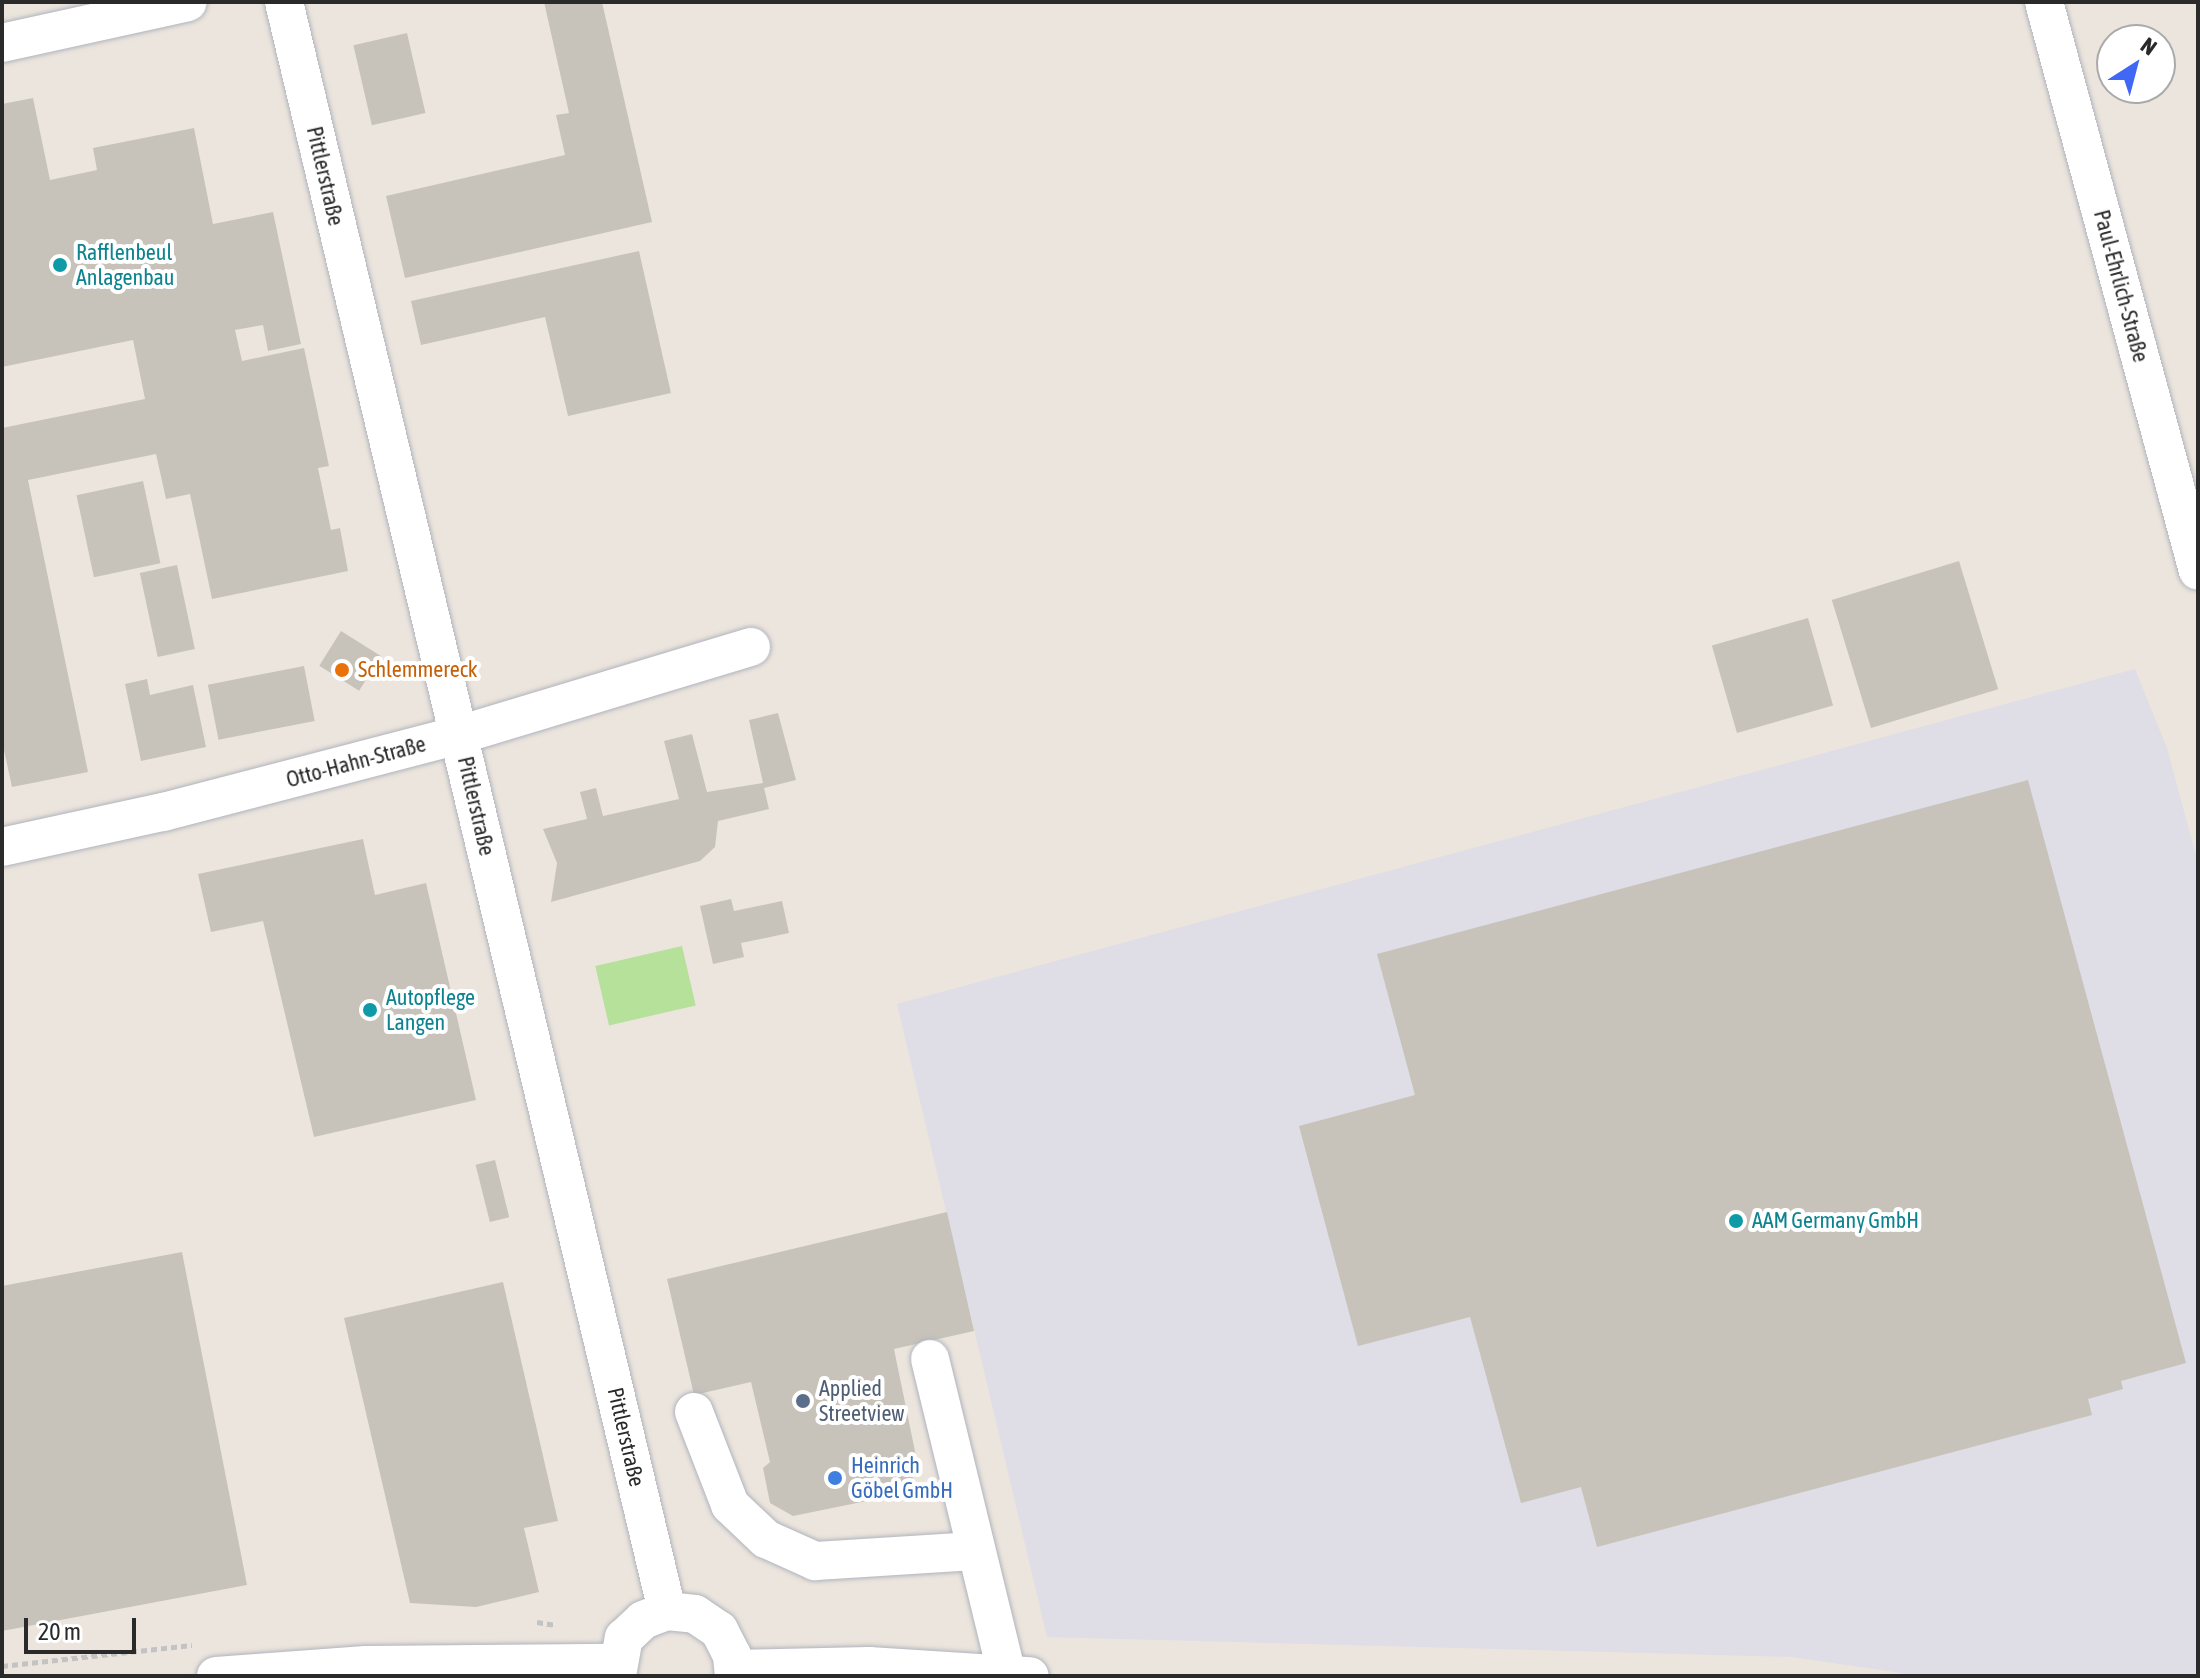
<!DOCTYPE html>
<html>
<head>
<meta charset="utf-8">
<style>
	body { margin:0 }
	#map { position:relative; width:2200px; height:1678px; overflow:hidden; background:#ece5dd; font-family:"Asap Condensed",sans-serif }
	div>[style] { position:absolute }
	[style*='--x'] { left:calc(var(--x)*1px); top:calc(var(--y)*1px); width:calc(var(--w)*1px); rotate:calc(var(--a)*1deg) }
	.industrial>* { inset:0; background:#dfdde5 }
	.green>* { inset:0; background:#b5e19b; transform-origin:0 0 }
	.building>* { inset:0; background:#c7c3bb; transform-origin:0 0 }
	.path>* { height:5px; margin-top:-2.5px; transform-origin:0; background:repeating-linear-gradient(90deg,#c3c3c3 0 6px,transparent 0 10px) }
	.roads { filter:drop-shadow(0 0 2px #b0b4be) drop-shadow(0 0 2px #b0b4be) }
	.minor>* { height:38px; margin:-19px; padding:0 19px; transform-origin:19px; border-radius:19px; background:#fff }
	.dots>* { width:22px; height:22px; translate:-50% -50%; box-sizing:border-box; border:4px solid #fff; border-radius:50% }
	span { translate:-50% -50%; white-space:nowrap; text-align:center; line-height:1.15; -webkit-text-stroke:8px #fff; paint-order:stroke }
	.street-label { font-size:22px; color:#2a2a2a }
	.culture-label { font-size:22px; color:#0d838f }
	.left { translate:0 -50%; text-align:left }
	.food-label { font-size:22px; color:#c56008 }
	.service-label { font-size:22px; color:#4e5e75 }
	.shop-label { font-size:22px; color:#366cbe }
	.frame { position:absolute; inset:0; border:4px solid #2a2a2a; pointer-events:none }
	.north { position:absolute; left:2096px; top:24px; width:80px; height:80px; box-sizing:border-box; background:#fff; border:2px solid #aaa; border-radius:50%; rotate:36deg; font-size:22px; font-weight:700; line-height:32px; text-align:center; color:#2a2a2a }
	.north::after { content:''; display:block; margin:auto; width:28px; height:36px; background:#4068f5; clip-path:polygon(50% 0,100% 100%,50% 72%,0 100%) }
	.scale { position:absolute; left:24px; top:1618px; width:112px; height:36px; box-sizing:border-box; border:4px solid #2a2a2a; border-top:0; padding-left:10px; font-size:24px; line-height:28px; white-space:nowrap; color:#2a2a2a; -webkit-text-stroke:6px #fff; paint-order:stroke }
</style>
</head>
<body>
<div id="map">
	<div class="industrial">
		<i style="clip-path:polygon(2135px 669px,2167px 748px,2198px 863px,2198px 1676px,1922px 1676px,1792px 1657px,1047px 1637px,897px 1004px)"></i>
	</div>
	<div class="green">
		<i style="left:682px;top:946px;width:61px;height:89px;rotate:77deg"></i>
	</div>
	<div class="building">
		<i style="clip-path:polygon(544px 2px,602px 2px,652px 222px,405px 278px,386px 196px,565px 155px,556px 115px,569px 113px)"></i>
		<i style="left:407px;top:33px;width:82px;height:55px;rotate:77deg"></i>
		<i style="clip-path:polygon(33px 98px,50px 180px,97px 170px,93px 148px,194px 128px,213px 224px,273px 212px,301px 344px,268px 351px,263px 325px,235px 330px,242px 361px,304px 348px,329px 466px,318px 468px,331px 530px,340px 528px,348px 571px,212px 599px,190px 494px,166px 499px,156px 454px,28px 480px,88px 772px,12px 787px,2px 741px,2px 428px,145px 399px,133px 340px,2px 367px,2px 104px)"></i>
		<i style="clip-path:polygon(639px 251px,671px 393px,568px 416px,545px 317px,421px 345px,411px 301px)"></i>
		<i style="left:143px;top:481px;width:84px;height:68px;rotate:78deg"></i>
		<i style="left:1959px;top:561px;width:134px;height:133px;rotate:73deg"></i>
		<i style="left:177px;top:565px;width:86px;height:38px;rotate:78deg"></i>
		<i style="left:1808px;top:618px;width:91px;height:100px;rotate:74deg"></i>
		<i style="left:341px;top:631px;width:47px;height:41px;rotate:32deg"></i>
		<i style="left:304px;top:666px;width:56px;height:98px;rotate:79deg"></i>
		<i style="clip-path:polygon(147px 679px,150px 695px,193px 685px,206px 747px,141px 761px,125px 684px)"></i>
		<i style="clip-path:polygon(778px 713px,796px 780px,764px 788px,769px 809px,718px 821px,715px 847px,700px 861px,551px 902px,557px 863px,543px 829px,587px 819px,580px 792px,596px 788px,603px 816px,679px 799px,664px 741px,692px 734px,707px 792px,763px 783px,749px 720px)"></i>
		<i style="clip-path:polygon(2028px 780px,2186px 1363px,2121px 1381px,2123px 1389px,2088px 1399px,2092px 1415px,1597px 1547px,1581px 1487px,1521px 1503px,1470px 1317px,1358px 1346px,1299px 1126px,1415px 1095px,1377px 954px)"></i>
		<i style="clip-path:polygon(363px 839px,375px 895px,426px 883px,476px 1100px,314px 1137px,263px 921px,211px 932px,198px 874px)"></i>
		<i style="clip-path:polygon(731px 899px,734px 911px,782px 901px,789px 933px,741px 943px,744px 957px,713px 964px,700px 906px)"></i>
		<i style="left:495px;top:1160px;width:59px;height:20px;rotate:76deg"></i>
		<i style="clip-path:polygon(947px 1212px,974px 1331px,894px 1349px,918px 1466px,906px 1493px,793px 1516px,770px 1503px,763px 1468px,770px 1462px,751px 1382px,694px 1395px,667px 1279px)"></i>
		<i style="clip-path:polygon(182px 1252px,247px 1585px,2px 1631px,2px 1286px)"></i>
		<i style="clip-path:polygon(503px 1282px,558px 1521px,524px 1528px,539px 1592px,476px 1607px,410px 1603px,344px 1318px)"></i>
	</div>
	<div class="path">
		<i style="--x:537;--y:1622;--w:19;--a:9"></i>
		<i style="--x:2;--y:1666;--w:191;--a:-6.3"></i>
	</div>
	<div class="roads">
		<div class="minor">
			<i style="--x:284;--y:2;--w:1654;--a:76.61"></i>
			<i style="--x:2044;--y:2;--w:589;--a:74.86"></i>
			<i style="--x:2;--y:43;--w:190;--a:-12.4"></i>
			<i style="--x:2;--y:847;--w:165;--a:-12.3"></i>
			<i style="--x:163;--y:812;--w:306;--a:-14.6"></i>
			<i style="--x:459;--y:735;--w:305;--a:-16.8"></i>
			<i style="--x:930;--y:1359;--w:325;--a:76.3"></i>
			<i style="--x:694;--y:1412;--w:100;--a:68.8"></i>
			<i style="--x:730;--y:1505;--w:50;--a:43.4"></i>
			<i style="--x:766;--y:1539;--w:54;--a:24.2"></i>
			<i style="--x:815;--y:1561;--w:161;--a:-3.6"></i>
			<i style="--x:734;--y:1669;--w:135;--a:-1.3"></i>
			<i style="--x:869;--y:1666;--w:161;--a:3.6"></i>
			<i style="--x:216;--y:1676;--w:150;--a:-4.2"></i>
			<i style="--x:366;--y:1665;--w:251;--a:-0.5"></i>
			<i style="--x:617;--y:1676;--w:39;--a:-80"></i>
			<i style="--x:624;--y:1638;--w:26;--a:-43"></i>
			<i style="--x:643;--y:1620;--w:26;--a:-21"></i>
			<i style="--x:667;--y:1611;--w:28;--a:6"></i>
			<i style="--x:695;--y:1614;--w:29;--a:34"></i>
			<i style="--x:719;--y:1630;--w:28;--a:63"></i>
			<i style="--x:732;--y:1655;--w:21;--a:85"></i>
		</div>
	</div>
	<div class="dots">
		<i style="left:60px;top:265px;background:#0f9aa8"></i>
		<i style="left:342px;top:670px;background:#e8710a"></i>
		<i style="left:370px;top:1010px;background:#0f9aa8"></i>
		<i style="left:1736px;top:1221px;background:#0f9aa8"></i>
		<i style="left:803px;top:1401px;background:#5c6f8a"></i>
		<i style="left:835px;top:1478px;background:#3f7fe0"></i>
	</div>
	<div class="street-label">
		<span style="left:325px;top:176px;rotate:77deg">Pittlerstraße</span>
		<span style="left:2121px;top:286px;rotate:75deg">Paul-Ehrlich-Straße</span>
		<span style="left:356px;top:762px;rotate:-15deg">Otto-Hahn-Straße</span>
		<span style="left:476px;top:806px;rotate:77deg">Pittlerstraße</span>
		<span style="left:626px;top:1437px;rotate:77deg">Pittlerstraße</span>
	</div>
	<div class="culture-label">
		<span class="left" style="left:76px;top:265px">Rafflenbeul<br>Anlagenbau</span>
		<span class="left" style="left:386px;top:1010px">Autopflege<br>Langen</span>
		<span class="left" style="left:1752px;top:1221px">AAM Germany GmbH</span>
	</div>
	<div class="food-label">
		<span class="left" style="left:358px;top:670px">Schlemmereck</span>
	</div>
	<div class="service-label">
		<span class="left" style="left:819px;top:1401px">Applied<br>Streetview</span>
	</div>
	<div class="shop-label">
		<span class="left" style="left:851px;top:1478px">Heinrich<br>Göbel GmbH</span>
	</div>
	<div class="frame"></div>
	<div class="north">N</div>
	<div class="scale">20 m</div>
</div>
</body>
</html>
